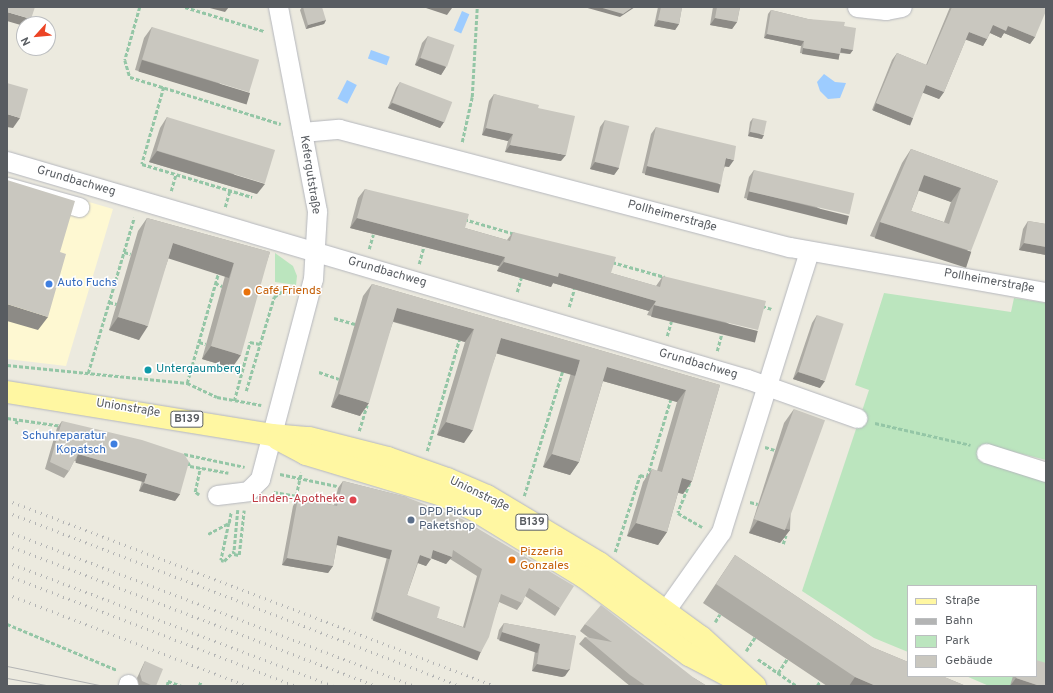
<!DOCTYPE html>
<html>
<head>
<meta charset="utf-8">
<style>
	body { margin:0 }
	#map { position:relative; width:1053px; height:693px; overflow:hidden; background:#eceadf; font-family:Overpass,sans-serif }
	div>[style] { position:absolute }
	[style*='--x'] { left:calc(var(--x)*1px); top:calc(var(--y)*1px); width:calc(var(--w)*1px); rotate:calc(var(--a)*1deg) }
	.commercial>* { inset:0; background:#fef8d2 }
	.green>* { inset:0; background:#bbe5be }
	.water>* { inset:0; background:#9dccff; transform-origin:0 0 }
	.path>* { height:2.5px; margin-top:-1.25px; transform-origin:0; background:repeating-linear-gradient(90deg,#94c6a6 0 4px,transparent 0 6px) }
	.roads { filter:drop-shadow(0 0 1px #b5b7bd) drop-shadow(0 0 1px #b5b7bd) }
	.minor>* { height:19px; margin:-9.5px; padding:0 9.5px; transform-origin:9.5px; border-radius:9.5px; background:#fff }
	.major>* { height:22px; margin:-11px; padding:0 11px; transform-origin:11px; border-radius:11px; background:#fff7a2 }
	.tram>* { height:1px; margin:-0.5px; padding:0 0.5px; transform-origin:0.5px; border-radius:0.5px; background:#b3b4b4 }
	.rail>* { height:3px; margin-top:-1.5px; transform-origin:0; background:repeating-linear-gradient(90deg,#b3b4b4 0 1px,transparent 0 6px) }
	.wall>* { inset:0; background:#adaba4 }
	.shaded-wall>* { inset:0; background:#8d8b86; transform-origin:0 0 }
	.building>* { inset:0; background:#c9c7bf; transform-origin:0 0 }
	.dots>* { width:11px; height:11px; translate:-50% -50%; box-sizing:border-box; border:2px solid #fff; border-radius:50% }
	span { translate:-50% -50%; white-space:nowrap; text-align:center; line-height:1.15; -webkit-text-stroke:3px #fff; paint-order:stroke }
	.shield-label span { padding:1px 3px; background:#fff; border:1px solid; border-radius:3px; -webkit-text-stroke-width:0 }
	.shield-label { font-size:11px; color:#585c61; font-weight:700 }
	.street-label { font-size:12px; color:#585c61 }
	.shop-label { font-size:12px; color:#366cbe }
	.left { translate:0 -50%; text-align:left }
	.right { translate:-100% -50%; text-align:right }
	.food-label { font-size:12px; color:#c56008 }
	.culture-label { font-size:12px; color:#0d838f }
	.health-label { font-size:12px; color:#be3a42 }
	.service-label { font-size:12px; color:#4e5e75 }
	.frame { position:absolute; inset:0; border:8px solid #585c61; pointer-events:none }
	.legend { position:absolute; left:907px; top:585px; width:130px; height:92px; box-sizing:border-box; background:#fff; border:1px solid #bcbec0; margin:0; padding:5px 7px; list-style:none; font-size:12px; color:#585c61 }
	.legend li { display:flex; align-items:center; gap:8px; height:20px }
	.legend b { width:20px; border:1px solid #bcbec0 }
	.north { position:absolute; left:16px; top:16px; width:40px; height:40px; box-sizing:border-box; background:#fff; border:1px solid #bcbec0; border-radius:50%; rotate:243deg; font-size:11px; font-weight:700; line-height:16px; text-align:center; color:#585c61 }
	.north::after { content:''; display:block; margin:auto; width:14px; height:18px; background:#ec4425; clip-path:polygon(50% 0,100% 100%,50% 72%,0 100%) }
</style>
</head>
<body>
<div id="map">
	<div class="commercial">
		<i style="clip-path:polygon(7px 178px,113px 209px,66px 366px,7px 359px)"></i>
	</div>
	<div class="green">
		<i style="clip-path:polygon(275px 253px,293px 266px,297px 276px,296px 285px,275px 282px)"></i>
		<i style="clip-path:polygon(884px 293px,1011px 312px,1014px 298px,1046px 303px,1046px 460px,983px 444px,979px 458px,1046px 480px,1046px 686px,989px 686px,966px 676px,1036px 676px,1036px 586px,908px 586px,908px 652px,874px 638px,802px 591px,869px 390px,855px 385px)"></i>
	</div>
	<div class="water">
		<i style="left:462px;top:11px;width:8px;height:21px;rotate:23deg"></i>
		<i style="left:371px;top:50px;width:20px;height:9px;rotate:20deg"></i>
		<i style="clip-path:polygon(824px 74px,835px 82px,846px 83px,840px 98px,828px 99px,820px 91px,817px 82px)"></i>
		<i style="left:347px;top:80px;width:11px;height:21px;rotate:27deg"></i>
	</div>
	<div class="path">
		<i style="--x:140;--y:7;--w:55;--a:105.8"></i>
		<i style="--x:125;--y:60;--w:18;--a:74"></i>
		<i style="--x:130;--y:77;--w:158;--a:17.3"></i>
		<i style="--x:185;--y:7;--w:83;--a:16.9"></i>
		<i style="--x:164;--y:87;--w:80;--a:105.9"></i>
		<i style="--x:142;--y:164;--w:115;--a:16.7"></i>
		<i style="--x:462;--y:142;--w:46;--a:-77.5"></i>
		<i style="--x:472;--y:97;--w:90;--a:-86.8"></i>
		<i style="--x:171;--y:191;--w:18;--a:-74"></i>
		<i style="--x:225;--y:207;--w:18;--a:-74"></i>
		<i style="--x:464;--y:219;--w:53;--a:16.4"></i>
		<i style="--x:369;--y:249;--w:15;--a:-74"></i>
		<i style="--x:124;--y:252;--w:7;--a:16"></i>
		<i style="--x:612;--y:262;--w:55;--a:15.8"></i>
		<i style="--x:419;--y:264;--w:20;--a:-75"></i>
		<i style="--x:215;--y:283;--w:8;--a:23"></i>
		<i style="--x:517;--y:292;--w:15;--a:-74"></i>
		<i style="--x:109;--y:302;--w:8;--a:14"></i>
		<i style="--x:762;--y:306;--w:10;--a:17"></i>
		<i style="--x:569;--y:307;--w:19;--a:-74"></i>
		<i style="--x:334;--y:318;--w:22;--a:16"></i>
		<i style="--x:667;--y:336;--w:15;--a:-74"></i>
		<i style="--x:199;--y:342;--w:7;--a:16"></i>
		<i style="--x:717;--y:351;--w:20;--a:-75"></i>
		<i style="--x:7;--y:365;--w:181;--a:5.7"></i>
		<i style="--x:187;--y:383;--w:33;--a:25"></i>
		<i style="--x:217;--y:397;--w:45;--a:10.3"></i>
		<i style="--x:319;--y:372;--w:21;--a:19"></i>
		<i style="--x:88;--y:373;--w:162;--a:-73.5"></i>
		<i style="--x:187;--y:383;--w:116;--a:-74.1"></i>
		<i style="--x:246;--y:391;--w:98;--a:-73.4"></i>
		<i style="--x:274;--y:297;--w:9;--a:-36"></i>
		<i style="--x:281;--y:292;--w:10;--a:0"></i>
		<i style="--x:234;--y:401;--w:61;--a:-74.8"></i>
		<i style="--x:250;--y:342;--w:10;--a:11"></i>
		<i style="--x:7;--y:418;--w:56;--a:8.3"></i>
		<i style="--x:875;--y:423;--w:98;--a:12.9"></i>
		<i style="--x:16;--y:424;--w:4;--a:-76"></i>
		<i style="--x:359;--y:431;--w:27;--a:-73"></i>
		<i style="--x:765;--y:447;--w:10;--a:17"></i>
		<i style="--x:427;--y:451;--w:119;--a:-73.9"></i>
		<i style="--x:184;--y:454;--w:62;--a:12"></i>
		<i style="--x:188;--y:462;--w:4;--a:63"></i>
		<i style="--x:190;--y:466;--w:39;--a:10"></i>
		<i style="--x:280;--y:474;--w:58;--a:11.9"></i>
		<i style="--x:690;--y:483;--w:32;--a:112"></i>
		<i style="--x:678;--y:513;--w:28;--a:30"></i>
		<i style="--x:274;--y:492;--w:22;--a:10"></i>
		<i style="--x:296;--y:496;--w:24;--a:-78"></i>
		<i style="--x:199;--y:495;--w:5;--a:-143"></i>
		<i style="--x:195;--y:492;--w:25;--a:-78"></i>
		<i style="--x:524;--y:496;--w:133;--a:-72.9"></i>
		<i style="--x:750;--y:502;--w:8;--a:14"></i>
		<i style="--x:238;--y:510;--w:44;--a:95.2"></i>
		<i style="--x:234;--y:554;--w:5;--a:11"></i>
		<i style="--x:239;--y:555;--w:45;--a:-83.7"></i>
		<i style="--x:229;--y:523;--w:38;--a:102"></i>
		<i style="--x:221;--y:560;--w:3;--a:18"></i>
		<i style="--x:224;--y:561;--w:14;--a:-45"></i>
		<i style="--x:208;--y:534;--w:24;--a:-28"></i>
		<i style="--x:229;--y:523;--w:11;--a:-80"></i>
		<i style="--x:783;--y:544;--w:9;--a:-72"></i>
		<i style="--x:615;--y:552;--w:81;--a:-72"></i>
		<i style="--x:640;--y:475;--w:7;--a:16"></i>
		<i style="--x:647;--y:477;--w:83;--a:-73.1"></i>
		<i style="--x:715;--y:622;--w:9;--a:-58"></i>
		<i style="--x:7;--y:624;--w:119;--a:22.7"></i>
		<i style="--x:746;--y:651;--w:17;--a:-57"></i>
		<i style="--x:758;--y:659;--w:47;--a:34.7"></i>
		<i style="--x:778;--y:673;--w:17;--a:-57"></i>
		<i style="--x:167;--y:686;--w:5;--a:-79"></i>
		<i style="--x:168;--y:681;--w:15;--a:20"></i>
		<i style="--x:199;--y:686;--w:5;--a:-68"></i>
		<i style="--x:817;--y:686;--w:6;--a:-59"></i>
	</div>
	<div class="roads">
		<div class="minor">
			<i style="--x:857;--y:7;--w:29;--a:6"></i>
			<i style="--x:886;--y:10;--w:16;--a:-11"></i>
			<i style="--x:302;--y:132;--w:37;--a:-5"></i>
			<i style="--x:339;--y:129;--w:466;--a:14.7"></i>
			<i style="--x:790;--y:247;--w:260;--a:10"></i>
			<i style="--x:7;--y:161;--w:771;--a:16.41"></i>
			<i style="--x:747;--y:379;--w:117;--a:19.5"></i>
			<i style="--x:7;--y:187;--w:75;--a:15.5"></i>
			<i style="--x:986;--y:453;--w:63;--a:17.6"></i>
			<i style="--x:217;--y:495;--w:31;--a:-7"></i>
			<i style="--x:248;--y:491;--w:17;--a:-45"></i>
			<i style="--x:260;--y:479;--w:207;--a:-75.2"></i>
			<i style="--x:313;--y:279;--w:68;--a:-86.6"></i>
			<i style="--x:317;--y:211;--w:208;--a:-100.8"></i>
			<i style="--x:665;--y:611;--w:97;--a:-54.7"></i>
			<i style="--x:721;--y:532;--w:294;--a:-72.6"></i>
			<i style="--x:128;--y:684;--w:2;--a:90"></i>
		</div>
		<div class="major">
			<i style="--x:7;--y:392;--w:268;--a:9.2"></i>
			<i style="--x:272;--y:435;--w:37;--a:5"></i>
			<i style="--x:309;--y:438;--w:81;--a:14.2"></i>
			<i style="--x:388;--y:458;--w:63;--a:19.6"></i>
			<i style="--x:447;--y:479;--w:43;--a:23"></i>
			<i style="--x:487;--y:496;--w:131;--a:30.9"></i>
			<i style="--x:599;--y:563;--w:126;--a:36"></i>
			<i style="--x:701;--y:637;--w:73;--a:42.2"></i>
			<i style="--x:278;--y:439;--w:32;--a:28"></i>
			<i style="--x:306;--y:454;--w:142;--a:16.8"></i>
			<i style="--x:442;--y:495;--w:40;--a:25"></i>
			<i style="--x:478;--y:512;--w:124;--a:31.5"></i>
			<i style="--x:584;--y:577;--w:131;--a:36.6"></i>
			<i style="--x:689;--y:655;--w:54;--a:27.5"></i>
		</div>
	</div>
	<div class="tram">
		<i style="--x:7;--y:666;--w:99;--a:11.7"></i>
		<i style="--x:7;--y:678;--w:45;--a:10.3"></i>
	</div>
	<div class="rail">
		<i style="--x:7;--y:500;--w:522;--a:20.86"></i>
		<i style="--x:7;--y:512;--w:486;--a:21"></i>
		<i style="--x:7;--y:531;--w:436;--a:20.8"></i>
		<i style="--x:7;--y:545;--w:396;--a:20.9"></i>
		<i style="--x:7;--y:562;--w:349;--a:20.8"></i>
		<i style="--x:7;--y:575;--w:310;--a:21"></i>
		<i style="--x:7;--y:594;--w:258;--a:20.9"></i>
	</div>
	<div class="wall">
		<i style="clip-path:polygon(302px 7px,303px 7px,326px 20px,324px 24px,306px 29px,300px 10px)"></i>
		<i style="clip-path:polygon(658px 7px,682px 7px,679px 24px,675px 30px,654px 26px)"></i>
		<i style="clip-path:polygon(713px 7px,740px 7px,737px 22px,732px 29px,710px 25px)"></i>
		<i style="clip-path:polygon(950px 7px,1042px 7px,1035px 37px,1030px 44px,1004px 33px,1001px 38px,990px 33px,987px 39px,983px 46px,966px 39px,944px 92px,939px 99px,923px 92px,908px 125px,872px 110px,892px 60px,897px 53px,926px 65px)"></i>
		<i style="clip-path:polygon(771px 10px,808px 19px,844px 26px,853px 50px,850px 54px,840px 53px,840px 54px,837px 59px,800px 53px,801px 46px,764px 38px,768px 14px)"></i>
		<i style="clip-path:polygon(152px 27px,242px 102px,135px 70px,144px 38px)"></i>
		<i style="clip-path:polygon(428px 36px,446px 67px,441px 75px,415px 65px,422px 43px)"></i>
		<i style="clip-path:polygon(24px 37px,24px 48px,36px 52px,21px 47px)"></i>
		<i style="clip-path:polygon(400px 82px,444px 122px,440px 128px,388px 108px,396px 88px)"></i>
		<i style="clip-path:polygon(494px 94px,538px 108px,561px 161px,505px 152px,508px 141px,482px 135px,489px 101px)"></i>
		<i style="clip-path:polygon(167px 117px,257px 194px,149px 162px,160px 128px)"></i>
		<i style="clip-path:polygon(753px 118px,762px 139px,748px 136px,750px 122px)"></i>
		<i style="clip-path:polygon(605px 120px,619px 168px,614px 175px,590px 169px,600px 127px)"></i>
		<i style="clip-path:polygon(656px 127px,729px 167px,725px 166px,716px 191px,642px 173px,651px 134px)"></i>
		<i style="clip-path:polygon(evenodd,911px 149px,998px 181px,961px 265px,870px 236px,902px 163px,911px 149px,919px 190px,951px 202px,944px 222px,911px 211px,919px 190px)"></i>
		<i style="clip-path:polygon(754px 170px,844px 223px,744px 198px,749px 177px)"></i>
		<i style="clip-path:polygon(365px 189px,465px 228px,507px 240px,513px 232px,611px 273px,656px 286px,663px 276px,751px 340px,647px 315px,649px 311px,553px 283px,551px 287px,497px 271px,499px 266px,350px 228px,358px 198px)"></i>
		<i style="clip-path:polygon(147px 218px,270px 252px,232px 368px,202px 359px,225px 276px,169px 257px,139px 340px,109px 330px,138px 231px)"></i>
		<i style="clip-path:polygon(1028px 221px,1046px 224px,1046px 255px,1019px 250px,1023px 229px)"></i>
		<i style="clip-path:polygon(372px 284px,720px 385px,692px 481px,683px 494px,678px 493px,667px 532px,658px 545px,627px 536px,643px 482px,652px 469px,657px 471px,677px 402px,603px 381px,579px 462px,570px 475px,543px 467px,571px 373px,497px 352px,464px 443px,437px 435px,465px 342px,393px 322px,360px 416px,331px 407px,363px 296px)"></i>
		<i style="clip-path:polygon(817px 315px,820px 388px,793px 379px,812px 323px)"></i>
		<i style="clip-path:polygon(794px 409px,790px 530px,780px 543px,749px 533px,784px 423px)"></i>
		<i style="clip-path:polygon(62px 421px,180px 494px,175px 501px,139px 491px,142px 481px,74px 461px,69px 471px,64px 478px,45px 469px,57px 428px)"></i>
		<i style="clip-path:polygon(evenodd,343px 481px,406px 497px,560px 608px,555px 616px,525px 596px,522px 603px,517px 610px,499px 602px,481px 652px,476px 659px,371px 619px,387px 557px,337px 544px,333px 566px,328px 573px,282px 565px,293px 506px,298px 498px,334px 505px,338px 488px,343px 481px,431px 558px,446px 564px,450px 559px,477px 576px,463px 627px,437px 618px,407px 595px,418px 563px,426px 566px,431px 558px)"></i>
		<i style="clip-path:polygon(735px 555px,872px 647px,966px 686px,827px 686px,703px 603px)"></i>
		<i style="clip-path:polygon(504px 623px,576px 636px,565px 676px,562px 677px,532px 671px,535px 651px,497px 639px,499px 630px)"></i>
		<i style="clip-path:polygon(585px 624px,694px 678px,707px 686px,630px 686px,625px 682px,579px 644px,585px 637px,589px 638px,580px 631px)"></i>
		<i style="clip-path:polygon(145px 661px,156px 686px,142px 686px,139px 685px,137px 678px,143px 665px)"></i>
		<i style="clip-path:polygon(1013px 676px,1036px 676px,1046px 686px,1010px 686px)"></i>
	</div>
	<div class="shaded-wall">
		<i style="clip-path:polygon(206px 7px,229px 7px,225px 12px)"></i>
		<i style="clip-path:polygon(423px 7px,448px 7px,452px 8px,447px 15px)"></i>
		<i style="clip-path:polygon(584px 7px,635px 7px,620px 17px)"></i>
		<i style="clip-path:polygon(7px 12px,31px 19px,28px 24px,24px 24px,24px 26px,7px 21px)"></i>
		<i style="clip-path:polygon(715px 18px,737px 22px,732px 29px,710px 25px)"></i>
		<i style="clip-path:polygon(326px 20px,324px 24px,306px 29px,308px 25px)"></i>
		<i style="clip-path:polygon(658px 20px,679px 24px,675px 30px,654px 26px)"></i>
		<i style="clip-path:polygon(993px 25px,1008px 26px,1035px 37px,1030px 44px,1004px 33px,1001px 38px,988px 32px)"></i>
		<i style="clip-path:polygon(969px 32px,987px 39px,983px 46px,964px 39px)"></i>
		<i style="clip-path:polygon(767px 34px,804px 41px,801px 46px,764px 38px)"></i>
		<i style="clip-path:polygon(23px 44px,24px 44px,24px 48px,37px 48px,39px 49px,36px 52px,21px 47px)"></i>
		<i style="left:803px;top:48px;width:37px;height:6px;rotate:9deg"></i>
		<i style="clip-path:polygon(841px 48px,853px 50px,850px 54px,838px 52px)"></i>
		<i style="clip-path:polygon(420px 58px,446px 67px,441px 75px,415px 65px)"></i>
		<i style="left:142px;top:60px;width:113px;height:12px;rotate:17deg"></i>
		<i style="clip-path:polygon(926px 85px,944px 92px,939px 99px,921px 92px)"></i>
		<i style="clip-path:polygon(392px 103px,444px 122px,440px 128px,388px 108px)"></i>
		<i style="left:876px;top:103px;width:40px;height:8px;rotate:22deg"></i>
		<i style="clip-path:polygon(7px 114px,20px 118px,13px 128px,7px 127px)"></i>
		<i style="clip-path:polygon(486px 128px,513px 134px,508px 141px,482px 135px)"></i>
		<i style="clip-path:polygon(750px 132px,764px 135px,762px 139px,748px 136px)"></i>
		<i style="clip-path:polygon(510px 145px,566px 155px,561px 161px,505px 152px)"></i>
		<i style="clip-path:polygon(157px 151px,265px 184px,257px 194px,149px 162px)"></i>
		<i style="clip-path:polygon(726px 158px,734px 160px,729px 167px,721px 166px)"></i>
		<i style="clip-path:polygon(595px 162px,619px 168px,614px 175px,590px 169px)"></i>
		<i style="left:647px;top:166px;width:76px;height:9px;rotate:14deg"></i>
		<i style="clip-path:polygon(924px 175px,961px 188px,951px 202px,914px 189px)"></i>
		<i style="left:749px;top:191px;width:103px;height:9px;rotate:14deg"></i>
		<i style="clip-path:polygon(357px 218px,505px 257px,499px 266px,350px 228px)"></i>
		<i style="left:880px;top:222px;width:96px;height:17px;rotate:18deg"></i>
		<i style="left:173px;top:243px;width:64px;height:16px;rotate:18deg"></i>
		<i style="clip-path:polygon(1024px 243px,1046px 247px,1046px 255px,1019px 250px)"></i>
		<i style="clip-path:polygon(504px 262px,559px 273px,656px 301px,649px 311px,553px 283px,551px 287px,497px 271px)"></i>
		<i style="clip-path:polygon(7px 304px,48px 317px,38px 330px,7px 321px)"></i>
		<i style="left:654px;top:305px;width:107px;height:12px;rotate:14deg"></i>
		<i style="clip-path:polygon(397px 308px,474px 329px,465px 342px,388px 320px)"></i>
		<i style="clip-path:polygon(118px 317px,148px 326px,139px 340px,109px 330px)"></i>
		<i style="left:501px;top:338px;width:82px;height:16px;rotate:16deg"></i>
		<i style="clip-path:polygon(211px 346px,241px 355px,232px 368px,202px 359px)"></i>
		<i style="clip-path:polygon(607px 367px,686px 390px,677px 402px,599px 380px)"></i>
		<i style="clip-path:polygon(798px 372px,825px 381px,820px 388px,793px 379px)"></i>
		<i style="clip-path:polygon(339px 394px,369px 403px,360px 416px,331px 407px)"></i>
		<i style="clip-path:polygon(446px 422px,473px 430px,464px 443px,437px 435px)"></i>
		<i style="left:78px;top:454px;width:72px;height:9px;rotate:16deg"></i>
		<i style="clip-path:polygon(552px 454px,579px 462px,570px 475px,543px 467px)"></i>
		<i style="clip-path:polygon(682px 478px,692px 481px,683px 494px,673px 491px)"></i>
		<i style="clip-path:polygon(144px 483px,180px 494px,175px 501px,139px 491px)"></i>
		<i style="clip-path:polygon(758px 520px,790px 530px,780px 543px,749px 533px)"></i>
		<i style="clip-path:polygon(636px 523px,667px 532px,658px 545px,627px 536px)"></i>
		<i style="left:338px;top:536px;width:56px;height:9px;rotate:15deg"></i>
		<i style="clip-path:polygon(433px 550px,452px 557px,446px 564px,428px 557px)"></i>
		<i style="clip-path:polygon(420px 555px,431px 559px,426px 566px,415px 562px)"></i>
		<i style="clip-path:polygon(287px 558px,333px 566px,328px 573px,282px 565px)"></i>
		<i style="left:376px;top:612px;width:112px;height:9px;rotate:21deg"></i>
		<i style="left:502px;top:632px;width:40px;height:9px;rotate:18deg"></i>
		<i style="clip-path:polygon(537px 664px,570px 669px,565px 676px,562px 677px,532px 671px)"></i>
		<i style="clip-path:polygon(855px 677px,876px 686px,849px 686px)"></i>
		<i style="clip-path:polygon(1016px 678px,1040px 686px,1010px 686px)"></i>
	</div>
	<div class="building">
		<i style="clip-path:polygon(7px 7px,35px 7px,31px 19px,7px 12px)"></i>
		<i style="clip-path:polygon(303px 7px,322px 7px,326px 20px,308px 25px)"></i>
		<i style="clip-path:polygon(599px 7px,633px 7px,623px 14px)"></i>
		<i style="clip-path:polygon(661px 7px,682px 7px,679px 24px,658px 20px)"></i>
		<i style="clip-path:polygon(717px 7px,740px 7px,737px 22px,715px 18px)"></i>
		<i style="clip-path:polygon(952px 7px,1042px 7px,1046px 9px,1046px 11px,1035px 37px,1008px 26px,1006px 31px,993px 25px,987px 39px,969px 32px,944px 92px,926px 85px,913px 118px,876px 103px,897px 53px,927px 65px)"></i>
		<i style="clip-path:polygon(771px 10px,808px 19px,845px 22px,844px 26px,856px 28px,853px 50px,841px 48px,840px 54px,803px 48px,804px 41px,767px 34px)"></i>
		<i style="left:152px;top:27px;width:112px;height:34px;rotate:17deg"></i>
		<i style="left:428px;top:36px;width:28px;height:23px;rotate:19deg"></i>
		<i style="left:400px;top:82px;width:56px;height:22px;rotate:21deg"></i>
		<i style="clip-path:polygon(7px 83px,28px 89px,20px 118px,7px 114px)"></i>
		<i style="clip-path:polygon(494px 94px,539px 105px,538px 108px,575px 116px,566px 155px,510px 145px,513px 134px,486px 128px)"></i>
		<i style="left:167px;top:117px;width:113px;height:35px;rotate:17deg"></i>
		<i style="left:753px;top:118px;width:14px;height:14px;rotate:12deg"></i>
		<i style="left:605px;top:120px;width:25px;height:43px;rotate:14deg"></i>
		<i style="clip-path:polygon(656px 127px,736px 146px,734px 160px,726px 158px,721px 184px,647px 166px)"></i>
		<i style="clip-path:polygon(evenodd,911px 149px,998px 181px,971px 251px,880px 222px,911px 149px,924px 175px,961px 188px,949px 224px,911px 211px,924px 175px)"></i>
		<i style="left:754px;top:170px;width:103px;height:22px;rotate:13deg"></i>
		<i style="clip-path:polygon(7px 180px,75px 201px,60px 252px,66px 254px,48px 317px,7px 304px)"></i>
		<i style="clip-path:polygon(365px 189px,469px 214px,465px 228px,510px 241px,513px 232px,616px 257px,611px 273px,660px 287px,663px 276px,766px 301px,758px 330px,654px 305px,656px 301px,559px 273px,558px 277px,504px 262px,505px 257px,357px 218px)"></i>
		<i style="clip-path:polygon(147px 218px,270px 252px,241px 355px,211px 346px,234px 263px,173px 243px,148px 326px,118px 317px)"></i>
		<i style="clip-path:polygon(1028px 221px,1046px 224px,1046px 247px,1024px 243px)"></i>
		<i style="clip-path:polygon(372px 284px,720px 385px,692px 481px,682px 478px,667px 532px,636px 523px,652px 469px,662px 472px,686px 390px,607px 367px,579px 462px,552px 454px,580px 360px,501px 338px,473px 430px,446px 422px,474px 329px,397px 308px,369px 403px,339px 394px)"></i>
		<i style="left:817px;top:315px;width:28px;height:60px;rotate:18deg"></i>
		<i style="left:794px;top:409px;width:33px;height:117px;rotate:20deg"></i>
		<i style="clip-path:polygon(62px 421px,142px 440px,184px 454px,189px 462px,180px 494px,144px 483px,147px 474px,78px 454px,69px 471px,50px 462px)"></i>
		<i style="clip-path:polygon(evenodd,343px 481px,406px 497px,462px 519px,574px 586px,560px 608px,529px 588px,522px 603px,501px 594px,489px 637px,481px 652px,376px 612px,392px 550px,338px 536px,333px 566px,287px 558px,298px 498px,337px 506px,343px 481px,433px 550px,452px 557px,453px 550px,482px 569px,465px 628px,437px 618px,440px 607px,407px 595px,420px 555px,431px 559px,433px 550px)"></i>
		<i style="clip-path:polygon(735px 555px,872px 647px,908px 662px,908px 676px,942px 676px,966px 686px,876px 686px,855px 677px,716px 584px)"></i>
		<i style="clip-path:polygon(601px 605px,694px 678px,707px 686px,646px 686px,630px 675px,585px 637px,612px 642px,585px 624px)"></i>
		<i style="clip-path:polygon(504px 623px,576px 636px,570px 669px,567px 670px,537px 664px,540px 644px,502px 632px)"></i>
		<i style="clip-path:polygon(1036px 660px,1046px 663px,1046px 686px,1040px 686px,1016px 678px,1017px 676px,1036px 676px)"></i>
		<i style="clip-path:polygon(145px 661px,163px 669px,156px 686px,153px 686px,142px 681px,140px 674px)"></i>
	</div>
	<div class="dots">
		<i style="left:49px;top:284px;background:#3f7fe0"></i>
		<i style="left:247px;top:292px;background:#e8710a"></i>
		<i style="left:148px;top:370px;background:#0f9aa8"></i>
		<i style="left:114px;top:444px;background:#3f7fe0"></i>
		<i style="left:353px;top:500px;background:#e0444e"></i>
		<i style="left:411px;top:520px;background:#5c6f8a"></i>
		<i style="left:512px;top:560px;background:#e8710a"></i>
	</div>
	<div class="shield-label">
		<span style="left:187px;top:419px">B139</span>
		<span style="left:532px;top:522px">B139</span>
	</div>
	<div class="street-label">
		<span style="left:309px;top:175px;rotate:81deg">Kefergutstraße</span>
		<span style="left:76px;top:182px;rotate:16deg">Grundbachweg</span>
		<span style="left:672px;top:217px;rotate:15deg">Pollheimerstraße</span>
		<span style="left:387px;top:273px;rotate:16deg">Grundbachweg</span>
		<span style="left:989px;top:282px;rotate:10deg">Pollheimerstraße</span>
		<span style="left:698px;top:365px;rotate:16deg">Grundbachweg</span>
		<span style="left:128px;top:409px;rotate:9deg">Unionstraße</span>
		<span style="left:479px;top:495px;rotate:26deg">Unionstraße</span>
	</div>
	<div class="shop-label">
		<span class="left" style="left:57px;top:284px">Auto Fuchs</span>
		<span class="right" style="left:106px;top:444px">Schuhreparatur<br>Kopatsch</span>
	</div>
	<div class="food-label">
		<span class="left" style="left:255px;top:292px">Café Friends</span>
		<span class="left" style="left:520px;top:560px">Pizzeria<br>Gonzales</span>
	</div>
	<div class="culture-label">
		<span class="left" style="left:156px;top:370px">Untergaumberg</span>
	</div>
	<div class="health-label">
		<span class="right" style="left:345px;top:500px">Linden-Apotheke</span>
	</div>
	<div class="service-label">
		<span class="left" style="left:419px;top:520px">DPD Pickup<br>Paketshop</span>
	</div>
	<div class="frame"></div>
	<ul class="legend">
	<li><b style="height:5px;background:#fff7a2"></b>Straße</li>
	<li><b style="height:5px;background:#b3b4b4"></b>Bahn</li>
	<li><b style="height:11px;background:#bbe5be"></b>Park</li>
	<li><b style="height:11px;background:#c9c7bf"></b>Gebäude</li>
	</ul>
	<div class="north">N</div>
</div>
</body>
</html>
